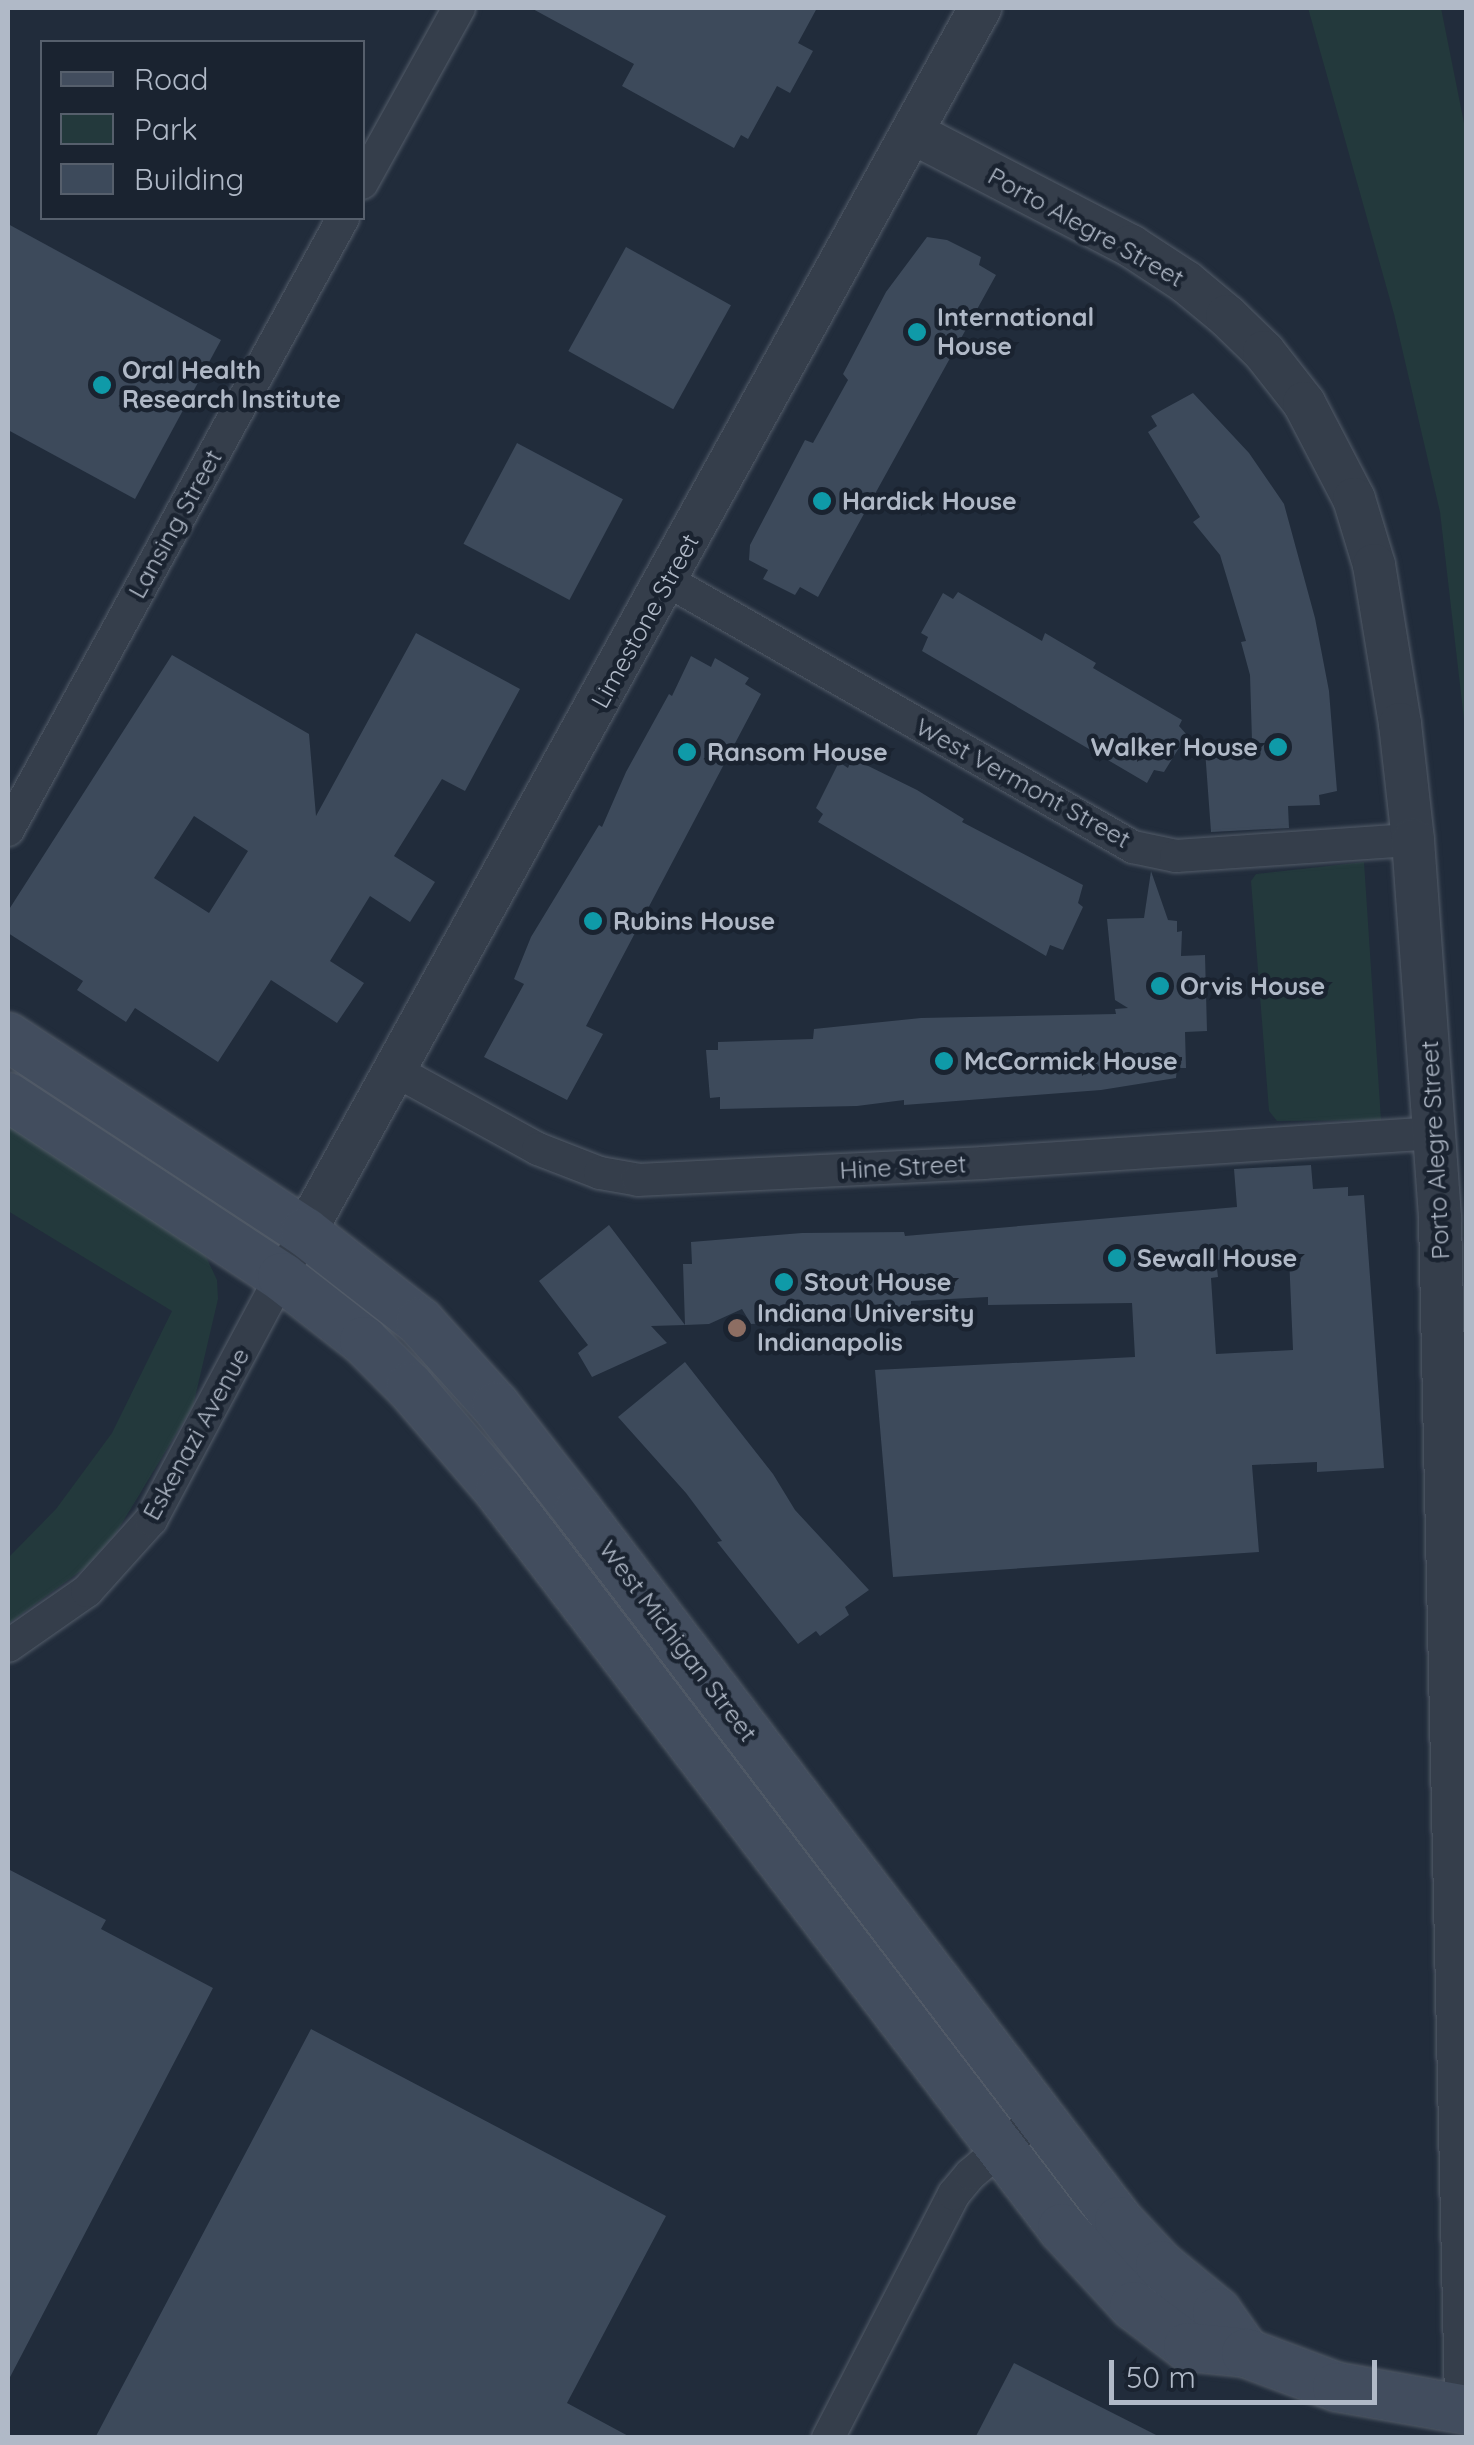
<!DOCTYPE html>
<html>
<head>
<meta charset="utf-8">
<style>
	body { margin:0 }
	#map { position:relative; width:1474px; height:2445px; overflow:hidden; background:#212c3b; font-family:Quicksand,sans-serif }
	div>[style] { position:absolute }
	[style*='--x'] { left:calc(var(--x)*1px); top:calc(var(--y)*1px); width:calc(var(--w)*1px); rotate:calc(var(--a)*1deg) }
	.green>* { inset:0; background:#23393c }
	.building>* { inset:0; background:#3d4a5b; transform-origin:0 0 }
	.roads { filter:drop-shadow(0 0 2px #535c69) drop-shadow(0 0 2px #535c69) }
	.minor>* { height:32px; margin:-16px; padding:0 16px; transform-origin:16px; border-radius:16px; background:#353e4b }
	.tertiary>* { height:42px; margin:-21px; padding:0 21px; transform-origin:21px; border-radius:21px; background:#353e4b }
	.secondary>* { height:48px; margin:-24px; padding:0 24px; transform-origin:24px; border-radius:24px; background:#424d5e }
	.dots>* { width:28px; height:28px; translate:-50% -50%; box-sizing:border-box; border:5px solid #1a2330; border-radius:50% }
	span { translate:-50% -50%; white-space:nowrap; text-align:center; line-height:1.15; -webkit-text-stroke:9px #1a2330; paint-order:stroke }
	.street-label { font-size:25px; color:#b0b9c7 }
	.poi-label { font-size:25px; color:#b0b9c7; font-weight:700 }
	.left { translate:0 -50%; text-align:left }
	.right { translate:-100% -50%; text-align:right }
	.frame { position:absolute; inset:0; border:10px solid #b0b9c7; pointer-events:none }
	.legend { position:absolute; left:40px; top:40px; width:325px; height:180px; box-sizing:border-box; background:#1a2330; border:2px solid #565f6c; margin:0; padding:12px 18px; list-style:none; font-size:30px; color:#b0b9c7 }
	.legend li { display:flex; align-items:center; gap:20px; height:50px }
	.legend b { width:50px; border:2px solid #565f6c }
	.scale { position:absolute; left:1109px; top:2360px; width:268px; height:45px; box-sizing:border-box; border:5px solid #b0b9c7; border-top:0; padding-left:12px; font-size:30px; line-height:35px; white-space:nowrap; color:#b0b9c7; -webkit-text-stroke:8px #1a2330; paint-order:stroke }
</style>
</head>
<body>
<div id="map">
	<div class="green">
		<i style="clip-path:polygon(1308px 8px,1441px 8px,1466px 133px,1466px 737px,1440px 512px,1394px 314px)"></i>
		<i style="clip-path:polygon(1364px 862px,1381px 1120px,1277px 1121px,1269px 1111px,1251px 881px,1256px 874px)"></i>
		<i style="clip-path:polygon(8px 1123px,202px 1248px,217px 1280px,218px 1299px,193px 1406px,116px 1533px,86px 1567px,8px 1624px,8px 1558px,56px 1509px,112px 1433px,172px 1311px,8px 1211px)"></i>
	</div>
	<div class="building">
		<i style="clip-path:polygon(531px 8px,817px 8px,798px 43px,813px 51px,790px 93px,777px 86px,748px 139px,741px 135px,734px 148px,622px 86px,634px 64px)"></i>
		<i style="clip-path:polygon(8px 224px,221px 340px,135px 499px,8px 430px)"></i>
		<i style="clip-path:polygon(927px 237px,947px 240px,981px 257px,979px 265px,996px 275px,818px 597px,800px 587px,795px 595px,763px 579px,768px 570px,749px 560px,750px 545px,805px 440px,813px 443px,848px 380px,843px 374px,886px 292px)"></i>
		<i style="left:626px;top:247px;width:120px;height:119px;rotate:29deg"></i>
		<i style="clip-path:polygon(1193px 393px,1249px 453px,1284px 504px,1315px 618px,1329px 691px,1337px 791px,1319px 795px,1320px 805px,1288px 806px,1289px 828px,1211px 832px,1205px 750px,1252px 741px,1250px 675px,1241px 642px,1246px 641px,1220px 555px,1193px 522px,1200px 517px,1148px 432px,1157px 426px,1151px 416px)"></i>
		<i style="left:517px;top:443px;width:120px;height:114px;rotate:28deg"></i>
		<i style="clip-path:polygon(958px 592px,1042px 641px,1045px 633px,1096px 663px,1093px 668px,1182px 720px,1179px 726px,1187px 735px,1164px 772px,1154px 770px,1147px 783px,922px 651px,928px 637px,921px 633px,943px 593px,953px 599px)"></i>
		<i style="clip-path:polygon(evenodd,416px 633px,520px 689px,465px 791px,442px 779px,394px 856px,435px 882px,410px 922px,370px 896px,330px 961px,364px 983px,337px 1023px,271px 980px,218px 1062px,135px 1008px,126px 1022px,77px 990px,83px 981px,8px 933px,8px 911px,172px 655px,309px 734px,316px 816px,416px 633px,194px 816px,248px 851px,209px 913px,154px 878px,194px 816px)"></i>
		<i style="clip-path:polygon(691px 656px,711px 667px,715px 658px,749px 678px,745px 684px,761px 694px,586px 1026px,603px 1034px,567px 1100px,484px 1057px,524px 984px,514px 979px,531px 937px,599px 825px,602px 827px,626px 772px,669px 694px,672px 696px)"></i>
		<i style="clip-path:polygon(852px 758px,917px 790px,964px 819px,962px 822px,1083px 885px,1078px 903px,1083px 907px,1063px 950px,1050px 945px,1046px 956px,818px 822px,823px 814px,816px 808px,839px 762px,848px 768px)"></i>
		<i style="clip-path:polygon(1151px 871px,1168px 920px,1177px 921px,1177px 932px,1182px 931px,1181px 956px,1205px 955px,1207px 1031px,1185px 1032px,1186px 1068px,1177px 1068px,1176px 1078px,1101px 1090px,904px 1105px,904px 1100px,857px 1106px,720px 1109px,720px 1097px,710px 1098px,706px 1050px,718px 1050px,718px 1042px,813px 1039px,814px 1029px,921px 1018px,1116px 1014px,1115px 1009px,1128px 1008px,1115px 1000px,1107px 919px,1144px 918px)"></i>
		<i style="clip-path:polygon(evenodd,1311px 1165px,1313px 1189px,1348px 1187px,1348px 1196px,1364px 1195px,1384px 1468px,1317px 1472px,1317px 1462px,1252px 1465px,1259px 1552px,893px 1577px,875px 1370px,1135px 1357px,1132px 1303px,988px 1305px,988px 1297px,911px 1301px,911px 1308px,874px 1310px,874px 1316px,751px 1324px,742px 1309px,709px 1324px,685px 1325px,683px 1264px,692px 1264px,691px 1242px,802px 1233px,904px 1232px,905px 1236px,1237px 1207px,1234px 1169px,1311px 1165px,1289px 1256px,1293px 1350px,1216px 1354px,1211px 1278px,1218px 1277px,1216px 1260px,1289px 1256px)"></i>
		<i style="clip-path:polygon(609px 1225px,685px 1325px,651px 1326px,667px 1343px,592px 1377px,578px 1353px,588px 1345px,539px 1281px)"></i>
		<i style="clip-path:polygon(685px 1362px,773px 1474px,795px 1510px,869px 1590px,845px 1607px,849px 1615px,820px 1636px,816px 1631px,798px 1644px,717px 1542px,722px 1541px,686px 1493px,618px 1417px)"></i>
		<i style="clip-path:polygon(8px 1869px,106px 1920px,101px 1929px,213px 1988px,8px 2381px)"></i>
		<i style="clip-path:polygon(311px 2029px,666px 2216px,567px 2403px,632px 2438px,95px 2438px)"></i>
		<i style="clip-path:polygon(1014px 2363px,1162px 2438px,975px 2438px)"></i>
	</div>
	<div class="roads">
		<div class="minor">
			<i style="--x:362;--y:183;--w:200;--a:-61"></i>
			<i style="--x:668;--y:581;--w:536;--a:29.77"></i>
			<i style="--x:1133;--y:847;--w:44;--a:11.8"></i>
			<i style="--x:1176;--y:856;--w:238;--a:-3.9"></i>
			<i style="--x:8;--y:830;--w:698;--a:-61.3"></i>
			<i style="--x:396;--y:1071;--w:162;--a:28.8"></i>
			<i style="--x:538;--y:1149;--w:66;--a:21.2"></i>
			<i style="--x:600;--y:1173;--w:39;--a:10"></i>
			<i style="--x:638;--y:1180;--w:346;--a:-2.8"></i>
			<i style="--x:984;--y:1163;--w:452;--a:-3.8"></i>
			<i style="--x:8;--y:1646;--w:96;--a:-34.8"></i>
			<i style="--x:87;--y:1591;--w:96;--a:-48"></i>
			<i style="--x:151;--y:1520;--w:327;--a:-61.9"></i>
			<i style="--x:828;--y:2438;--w:275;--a:-62.7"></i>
			<i style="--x:954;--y:2194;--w:26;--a:-50"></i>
			<i style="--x:971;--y:2174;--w:89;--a:-40.5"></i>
		</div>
		<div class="tertiary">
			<i style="--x:913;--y:133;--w:246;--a:27.4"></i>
			<i style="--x:1131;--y:246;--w:66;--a:33.2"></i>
			<i style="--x:1186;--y:282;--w:53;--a:39.7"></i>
			<i style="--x:1227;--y:316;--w:52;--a:44.2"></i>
			<i style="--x:1264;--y:352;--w:65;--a:51.9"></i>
			<i style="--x:1304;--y:403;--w:108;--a:62.5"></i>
			<i style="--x:1354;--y:499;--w:69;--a:73.1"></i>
			<i style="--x:1374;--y:565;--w:161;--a:80.7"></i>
			<i style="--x:1400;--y:724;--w:117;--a:83.6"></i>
			<i style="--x:1413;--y:840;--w:379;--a:85.9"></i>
			<i style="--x:1440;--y:1218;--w:1178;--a:88.74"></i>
			<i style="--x:305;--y:1232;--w:1398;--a:-61.12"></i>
		</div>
		<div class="secondary">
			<i style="--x:8;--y:1037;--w:355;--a:33.3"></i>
			<i style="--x:305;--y:1232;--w:146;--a:38"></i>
			<i style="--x:420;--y:1322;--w:113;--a:47.9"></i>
			<i style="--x:496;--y:1406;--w:133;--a:52"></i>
			<i style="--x:578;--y:1511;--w:893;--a:52.69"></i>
			<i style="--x:1119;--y:2221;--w:60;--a:47"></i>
			<i style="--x:1160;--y:2265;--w:74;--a:39.5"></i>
			<i style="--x:1217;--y:2312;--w:50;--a:54.7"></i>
			<i style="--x:8;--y:1097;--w:328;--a:33.3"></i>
			<i style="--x:282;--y:1277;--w:104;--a:38"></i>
			<i style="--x:364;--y:1341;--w:65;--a:45"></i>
			<i style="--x:410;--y:1387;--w:137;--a:49.4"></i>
			<i style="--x:499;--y:1491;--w:927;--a:52.62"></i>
			<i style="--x:1062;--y:2228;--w:106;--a:47.3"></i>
			<i style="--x:1134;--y:2306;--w:68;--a:37.2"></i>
			<i style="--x:1188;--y:2347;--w:58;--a:5.9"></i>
			<i style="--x:1246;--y:2353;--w:97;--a:20.5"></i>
			<i style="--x:1337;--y:2387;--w:131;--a:10.1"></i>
		</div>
	</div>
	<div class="dots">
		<i style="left:917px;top:332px;background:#0f9aa8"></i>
		<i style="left:102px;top:385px;background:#0f9aa8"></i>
		<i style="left:822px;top:501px;background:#0f9aa8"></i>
		<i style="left:1278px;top:747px;background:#0f9aa8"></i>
		<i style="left:687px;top:752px;background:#0f9aa8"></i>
		<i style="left:593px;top:921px;background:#0f9aa8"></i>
		<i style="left:1160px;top:986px;background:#0f9aa8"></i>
		<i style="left:944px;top:1061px;background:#0f9aa8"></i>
		<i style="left:1117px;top:1258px;background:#0f9aa8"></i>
		<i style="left:784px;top:1282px;background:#0f9aa8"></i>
		<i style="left:737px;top:1328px;background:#8d6e63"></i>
	</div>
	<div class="street-label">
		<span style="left:1086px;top:227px;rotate:29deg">Porto Alegre Street</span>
		<span style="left:175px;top:524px;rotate:-61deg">Lansing Street</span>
		<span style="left:645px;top:621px;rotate:-61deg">Limestone Street</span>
		<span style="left:1023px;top:783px;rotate:29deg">West Vermont Street</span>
		<span style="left:1435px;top:1150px;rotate:-93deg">Porto Alegre Street</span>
		<span style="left:903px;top:1167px;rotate:-3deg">Hine Street</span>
		<span style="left:196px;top:1434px;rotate:-61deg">Eskenazi Avenue</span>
		<span style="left:678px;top:1641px;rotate:53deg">West Michigan Street</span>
	</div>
	<div class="poi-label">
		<span class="left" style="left:937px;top:332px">International<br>House</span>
		<span class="left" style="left:122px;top:385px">Oral Health<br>Research Institute</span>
		<span class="left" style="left:842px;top:501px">Hardick House</span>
		<span class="right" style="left:1258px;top:747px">Walker House</span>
		<span class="left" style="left:707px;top:752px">Ransom House</span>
		<span class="left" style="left:613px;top:921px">Rubins House</span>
		<span class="left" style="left:1180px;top:986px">Orvis House</span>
		<span class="left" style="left:964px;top:1061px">McCormick House</span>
		<span class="left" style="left:1137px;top:1258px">Sewall House</span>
		<span class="left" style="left:804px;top:1282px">Stout House</span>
		<span class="left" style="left:757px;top:1328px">Indiana University<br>Indianapolis</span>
	</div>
	<div class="frame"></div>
	<ul class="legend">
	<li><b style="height:12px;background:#424d5e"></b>Road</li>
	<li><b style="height:28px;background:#23393c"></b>Park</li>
	<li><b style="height:28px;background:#3d4a5b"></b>Building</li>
	</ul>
	<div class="scale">50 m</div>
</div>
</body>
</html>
